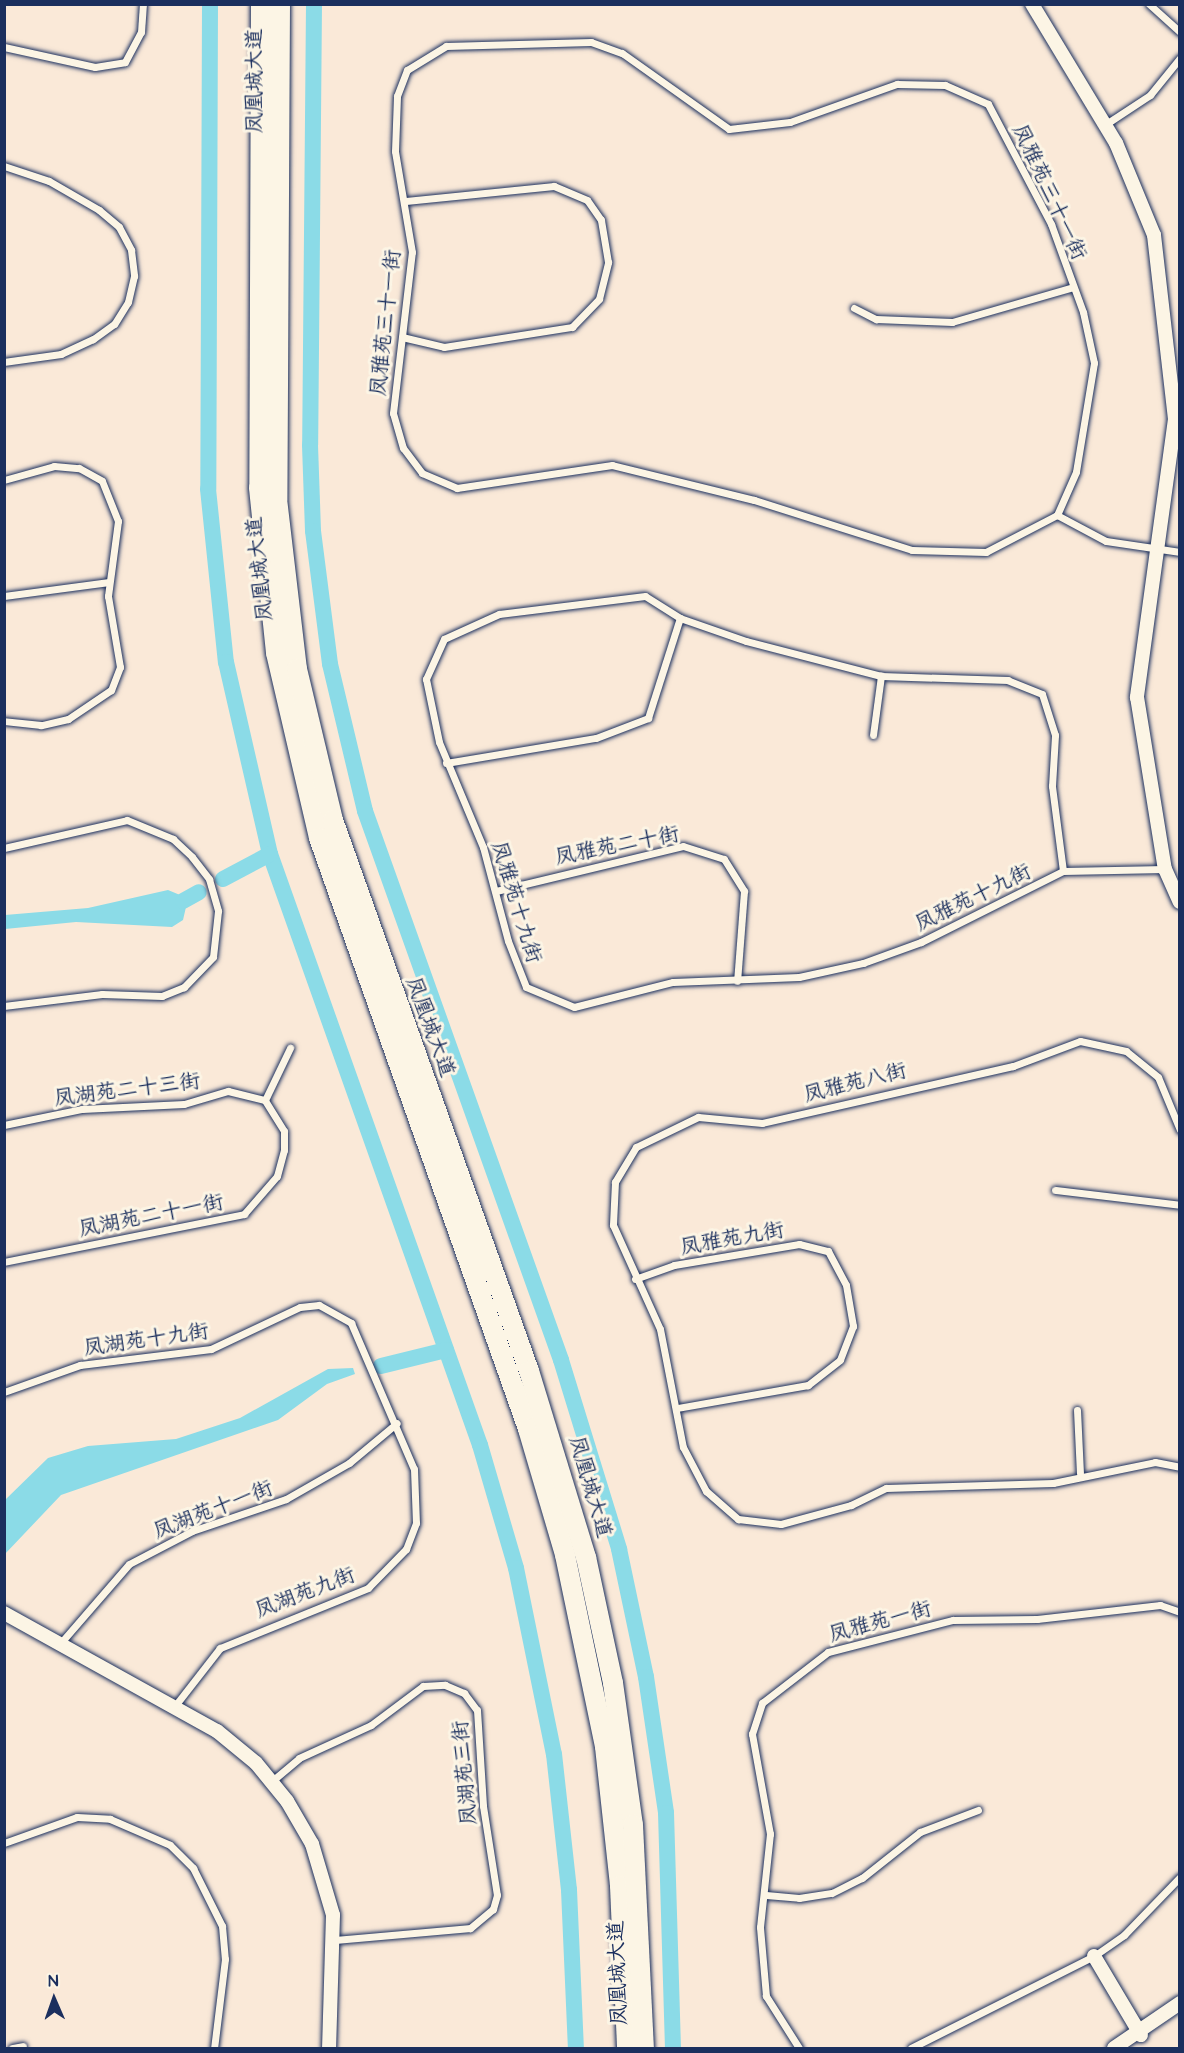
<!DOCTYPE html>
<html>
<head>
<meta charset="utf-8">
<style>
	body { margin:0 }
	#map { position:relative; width:1184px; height:2053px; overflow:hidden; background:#fae9d8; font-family:"Architects Daughter","LXGW WenKai TC",sans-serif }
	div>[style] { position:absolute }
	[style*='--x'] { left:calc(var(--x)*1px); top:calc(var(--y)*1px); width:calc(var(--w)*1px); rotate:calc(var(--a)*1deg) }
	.water>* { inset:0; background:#8bdbe7 }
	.canal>* { height:16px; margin:-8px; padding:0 8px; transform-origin:8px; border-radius:8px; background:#8bdbe7 }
	.roads { filter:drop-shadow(0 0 2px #1b2f5e) drop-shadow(0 0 2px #1b2f5e) }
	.service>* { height:7px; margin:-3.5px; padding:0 3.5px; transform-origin:3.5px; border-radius:3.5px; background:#fcf5e5 }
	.minor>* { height:14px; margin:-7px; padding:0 7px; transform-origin:7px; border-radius:7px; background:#fcf5e5 }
	.secondary>* { height:20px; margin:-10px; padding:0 10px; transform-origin:10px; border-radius:10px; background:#fcf5e5 }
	span { translate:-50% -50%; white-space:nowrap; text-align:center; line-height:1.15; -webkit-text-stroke:6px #fcf5e5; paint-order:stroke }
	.street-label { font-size:21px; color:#1b2f5e }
	.frame { position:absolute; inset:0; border:6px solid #1b2f5e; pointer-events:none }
	.north { position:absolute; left:24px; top:1969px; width:60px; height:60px; -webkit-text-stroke:4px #fcf5e5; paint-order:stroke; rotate:358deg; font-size:16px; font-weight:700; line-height:24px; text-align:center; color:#1b2f5e }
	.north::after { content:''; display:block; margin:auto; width:21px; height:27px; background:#1b2f5e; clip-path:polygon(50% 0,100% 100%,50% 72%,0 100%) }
</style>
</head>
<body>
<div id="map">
	<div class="water">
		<i style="clip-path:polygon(168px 890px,180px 895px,186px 907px,183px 920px,172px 927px,76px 922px,5px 929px,5px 915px,88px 908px)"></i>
		<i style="clip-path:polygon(353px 1368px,355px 1374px,327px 1384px,278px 1420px,61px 1495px,5px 1554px,5px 1500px,48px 1458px,88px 1446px,176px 1439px,240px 1418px,328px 1369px)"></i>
	</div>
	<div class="canal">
		<i style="--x:210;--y:4;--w:485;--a:90.2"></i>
		<i style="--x:208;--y:489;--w:174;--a:84.1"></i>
		<i style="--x:226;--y:662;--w:197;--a:77.1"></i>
		<i style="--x:270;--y:854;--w:627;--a:70.44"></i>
		<i style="--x:480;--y:1445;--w:128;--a:73.7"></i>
		<i style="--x:516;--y:1568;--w:190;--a:78.5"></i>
		<i style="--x:554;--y:1754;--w:137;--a:83.7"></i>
		<i style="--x:569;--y:1890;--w:158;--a:87.5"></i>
		<i style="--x:314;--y:4;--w:441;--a:90.5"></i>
		<i style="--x:310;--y:445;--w:86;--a:88"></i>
		<i style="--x:313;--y:531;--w:134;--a:82.7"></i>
		<i style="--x:330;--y:664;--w:151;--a:76.6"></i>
		<i style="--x:365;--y:811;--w:583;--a:70.35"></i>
		<i style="--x:561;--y:1360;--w:198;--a:72.9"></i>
		<i style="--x:619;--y:1549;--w:131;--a:78.1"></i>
		<i style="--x:646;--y:1677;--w:137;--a:81.6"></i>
		<i style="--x:666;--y:1813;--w:235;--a:88.3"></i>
		<i style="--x:223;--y:879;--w:53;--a:-28"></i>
		<i style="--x:183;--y:901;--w:18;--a:-29"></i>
		<i style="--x:381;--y:1366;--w:67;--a:-13.8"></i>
	</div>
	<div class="roads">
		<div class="service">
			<i style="--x:1149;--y:4;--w:42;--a:42.1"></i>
			<i style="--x:591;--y:42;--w:33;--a:20"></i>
			<i style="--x:622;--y:53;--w:131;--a:35.4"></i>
			<i style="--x:729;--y:129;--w:61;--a:-6.5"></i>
			<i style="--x:790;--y:122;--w:114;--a:-19.6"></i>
			<i style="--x:897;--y:84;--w:48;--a:1.2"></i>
			<i style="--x:945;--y:85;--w:47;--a:23.8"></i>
			<i style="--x:988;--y:104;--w:136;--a:62.3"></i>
			<i style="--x:1051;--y:224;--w:94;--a:70"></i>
			<i style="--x:1083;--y:312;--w:52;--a:77.8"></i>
			<i style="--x:1094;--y:363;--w:110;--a:99.4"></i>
			<i style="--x:1076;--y:472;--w:47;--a:113.8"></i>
			<i style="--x:1057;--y:515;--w:80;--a:152.5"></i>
			<i style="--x:986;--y:552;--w:74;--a:-178.5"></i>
			<i style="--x:912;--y:550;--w:166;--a:-162.4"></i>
			<i style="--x:754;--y:500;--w:146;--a:-166.2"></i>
			<i style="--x:612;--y:465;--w:157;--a:171.6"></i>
			<i style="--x:457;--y:488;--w:38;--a:-157"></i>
			<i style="--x:422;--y:473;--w:31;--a:-127"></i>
			<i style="--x:403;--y:448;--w:36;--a:-106"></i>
			<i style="--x:393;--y:413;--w:162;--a:-83.3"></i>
			<i style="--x:412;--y:252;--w:102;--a:-99.6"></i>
			<i style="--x:395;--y:151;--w:55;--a:-87.9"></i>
			<i style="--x:397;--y:96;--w:28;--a:-69"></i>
			<i style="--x:407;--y:70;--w:46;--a:-31.6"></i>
			<i style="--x:446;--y:46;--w:145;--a:-1.6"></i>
			<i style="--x:4;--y:47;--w:93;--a:12.4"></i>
			<i style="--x:95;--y:67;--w:30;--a:-9"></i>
			<i style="--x:125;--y:62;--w:34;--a:-62"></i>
			<i style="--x:141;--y:32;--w:28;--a:-86"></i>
			<i style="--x:1106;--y:124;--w:53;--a:-33.4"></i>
			<i style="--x:1150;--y:95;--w:48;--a:-51"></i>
			<i style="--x:4;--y:166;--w:47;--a:18.4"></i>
			<i style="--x:49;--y:181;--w:58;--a:30.1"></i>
			<i style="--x:99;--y:210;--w:26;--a:40"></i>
			<i style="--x:119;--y:227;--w:26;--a:62"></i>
			<i style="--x:131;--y:250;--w:26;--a:83"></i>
			<i style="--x:134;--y:276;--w:27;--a:103"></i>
			<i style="--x:128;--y:302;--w:26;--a:122"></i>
			<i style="--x:114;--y:324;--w:26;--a:144"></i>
			<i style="--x:93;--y:339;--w:35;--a:155"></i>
			<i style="--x:61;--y:354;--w:58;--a:172"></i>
			<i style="--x:854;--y:308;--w:25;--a:27"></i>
			<i style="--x:876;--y:319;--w:76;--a:2.3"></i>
			<i style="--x:952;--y:322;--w:126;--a:-16.1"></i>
			<i style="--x:402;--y:337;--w:43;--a:13.4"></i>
			<i style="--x:444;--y:347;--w:130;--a:-8.9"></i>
			<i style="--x:572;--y:327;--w:39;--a:-46"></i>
			<i style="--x:599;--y:299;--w:38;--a:-76"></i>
			<i style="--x:608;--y:262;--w:43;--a:-99.5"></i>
			<i style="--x:601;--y:220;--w:24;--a:-125"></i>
			<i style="--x:587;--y:200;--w:36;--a:-157"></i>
			<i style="--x:554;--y:186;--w:149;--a:174.2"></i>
			<i style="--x:4;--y:480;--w:52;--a:-15.6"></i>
			<i style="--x:54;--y:466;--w:25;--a:5"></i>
			<i style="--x:79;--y:468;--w:26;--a:29"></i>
			<i style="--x:102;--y:481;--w:43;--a:68.2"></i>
			<i style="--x:118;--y:521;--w:76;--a:97.6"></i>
			<i style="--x:108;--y:596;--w:72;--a:80.4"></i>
			<i style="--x:120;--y:667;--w:25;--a:111"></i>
			<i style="--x:111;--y:690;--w:52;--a:146"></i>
			<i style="--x:68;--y:719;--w:28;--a:167"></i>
			<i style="--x:41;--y:725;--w:37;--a:-174"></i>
			<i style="--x:1057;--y:515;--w:55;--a:28"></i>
			<i style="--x:1106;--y:541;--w:75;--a:8.5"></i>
			<i style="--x:4;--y:596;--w:106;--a:-7.6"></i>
			<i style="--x:873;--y:735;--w:60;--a:-82.3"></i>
			<i style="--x:446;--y:763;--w:152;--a:-9.5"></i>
			<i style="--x:596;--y:738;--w:56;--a:-21"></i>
			<i style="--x:648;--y:718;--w:105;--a:-72.3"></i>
			<i style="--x:4;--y:848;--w:126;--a:-12.8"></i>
			<i style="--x:127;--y:820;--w:50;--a:22.4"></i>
			<i style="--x:173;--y:839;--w:26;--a:43"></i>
			<i style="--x:192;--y:857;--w:28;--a:52"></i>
			<i style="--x:209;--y:879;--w:33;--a:74"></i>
			<i style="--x:218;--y:911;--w:46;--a:96.2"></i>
			<i style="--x:213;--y:957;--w:42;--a:134"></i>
			<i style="--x:184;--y:987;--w:24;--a:158"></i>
			<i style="--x:162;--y:996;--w:60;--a:-178.1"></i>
			<i style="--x:102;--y:994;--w:99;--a:173"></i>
			<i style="--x:1063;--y:871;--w:86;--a:-97.4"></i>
			<i style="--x:1052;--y:786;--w:51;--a:-86.6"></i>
			<i style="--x:1055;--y:735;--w:43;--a:-107.6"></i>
			<i style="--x:1042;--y:694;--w:37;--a:-158"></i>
			<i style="--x:1008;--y:680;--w:127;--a:-178.2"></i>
			<i style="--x:881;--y:676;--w:139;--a:-165.5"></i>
			<i style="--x:746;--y:641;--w:70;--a:-160.8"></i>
			<i style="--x:680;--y:618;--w:41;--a:-147.8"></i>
			<i style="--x:645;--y:596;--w:147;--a:173"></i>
			<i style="--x:499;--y:614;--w:60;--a:155.6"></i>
			<i style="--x:444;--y:639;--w:44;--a:114.2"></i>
			<i style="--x:426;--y:679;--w:64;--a:78.3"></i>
			<i style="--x:439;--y:742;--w:114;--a:67.3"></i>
			<i style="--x:483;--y:847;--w:97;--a:75.1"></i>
			<i style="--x:508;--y:941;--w:49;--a:68.6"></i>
			<i style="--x:526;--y:987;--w:52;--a:22.6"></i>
			<i style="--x:574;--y:1007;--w:102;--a:-14.2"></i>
			<i style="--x:673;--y:982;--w:126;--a:-2.3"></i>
			<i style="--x:799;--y:977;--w:66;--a:-12.3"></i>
			<i style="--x:863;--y:963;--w:62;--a:-19.9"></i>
			<i style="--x:921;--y:942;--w:159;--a:-26.6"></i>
			<i style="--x:1063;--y:871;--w:102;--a:-1.1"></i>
			<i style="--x:496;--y:891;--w:192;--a:-13.5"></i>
			<i style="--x:683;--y:846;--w:43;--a:17.6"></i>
			<i style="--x:724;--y:859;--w:38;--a:58"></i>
			<i style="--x:744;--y:891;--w:90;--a:94.4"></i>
			<i style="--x:4;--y:1125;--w:80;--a:-11.6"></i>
			<i style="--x:82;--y:1109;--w:102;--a:-2.8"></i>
			<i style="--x:184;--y:1104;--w:46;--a:-16.5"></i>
			<i style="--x:228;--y:1091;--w:38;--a:14"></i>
			<i style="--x:265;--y:1100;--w:58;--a:-64.3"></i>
			<i style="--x:1180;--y:1130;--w:57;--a:-112.5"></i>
			<i style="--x:1158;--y:1077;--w:41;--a:-140.9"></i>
			<i style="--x:1126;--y:1051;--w:47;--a:-167.7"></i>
			<i style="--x:1080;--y:1041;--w:72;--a:159.5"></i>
			<i style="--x:1013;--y:1066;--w:257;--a:167.2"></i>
			<i style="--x:762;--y:1123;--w:64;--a:-174.6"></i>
			<i style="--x:698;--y:1117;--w:69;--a:154.2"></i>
			<i style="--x:636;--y:1147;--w:41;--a:121"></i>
			<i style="--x:615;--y:1182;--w:43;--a:92.7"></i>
			<i style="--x:613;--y:1225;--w:114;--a:65.7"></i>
			<i style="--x:660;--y:1329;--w:120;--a:79"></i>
			<i style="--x:683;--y:1447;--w:50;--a:62.4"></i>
			<i style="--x:706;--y:1491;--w:43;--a:41.2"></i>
			<i style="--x:738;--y:1519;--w:43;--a:6.6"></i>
			<i style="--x:781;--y:1524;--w:73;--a:-15.2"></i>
			<i style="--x:851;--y:1505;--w:39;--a:-26"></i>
			<i style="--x:886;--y:1488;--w:167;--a:-1.7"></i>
			<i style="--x:1053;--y:1483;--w:104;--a:-11.6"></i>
			<i style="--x:1155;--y:1462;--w:25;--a:11"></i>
			<i style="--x:1055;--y:1190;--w:126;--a:6.8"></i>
			<i style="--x:4;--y:1262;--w:245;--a:-11.3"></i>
			<i style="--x:244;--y:1214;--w:50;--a:-49"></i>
			<i style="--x:277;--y:1176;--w:27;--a:-75"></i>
			<i style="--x:284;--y:1150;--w:19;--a:-90"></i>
			<i style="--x:284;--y:1131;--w:36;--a:-122"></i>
			<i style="--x:635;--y:1279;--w:41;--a:-19.7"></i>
			<i style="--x:674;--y:1265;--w:127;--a:-9.5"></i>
			<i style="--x:799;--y:1244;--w:30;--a:14"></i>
			<i style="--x:828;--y:1251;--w:38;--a:62"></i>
			<i style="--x:846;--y:1285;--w:42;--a:80.3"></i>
			<i style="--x:853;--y:1326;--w:36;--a:111"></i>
			<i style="--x:840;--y:1360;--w:41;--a:142"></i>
			<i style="--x:808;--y:1385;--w:132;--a:170"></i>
			<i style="--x:4;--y:1392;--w:81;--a:-19.6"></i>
			<i style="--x:80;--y:1365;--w:132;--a:-7"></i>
			<i style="--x:211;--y:1349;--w:98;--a:-25.3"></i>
			<i style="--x:300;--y:1307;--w:19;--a:-6"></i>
			<i style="--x:319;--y:1305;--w:37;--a:29"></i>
			<i style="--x:351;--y:1323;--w:159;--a:66.7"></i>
			<i style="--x:414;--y:1469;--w:54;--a:87.9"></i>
			<i style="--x:416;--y:1523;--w:28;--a:111"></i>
			<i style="--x:406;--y:1549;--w:54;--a:134.3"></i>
			<i style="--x:368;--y:1588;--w:160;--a:157.9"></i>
			<i style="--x:220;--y:1648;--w:75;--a:127.9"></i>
			<i style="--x:1077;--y:1410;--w:63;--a:87.3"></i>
			<i style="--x:58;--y:1646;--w:108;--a:-49.1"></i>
			<i style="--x:129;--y:1564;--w:71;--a:-27.6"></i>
			<i style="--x:192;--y:1531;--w:99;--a:-18.8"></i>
			<i style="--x:286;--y:1499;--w:73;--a:-29.7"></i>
			<i style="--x:349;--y:1463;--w:62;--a:-39.8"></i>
			<i style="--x:272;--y:1781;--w:35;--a:-40"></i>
			<i style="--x:299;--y:1758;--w:79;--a:-24.6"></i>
			<i style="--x:371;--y:1725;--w:65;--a:-36.9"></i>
			<i style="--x:423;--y:1686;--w:22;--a:-3"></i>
			<i style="--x:445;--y:1685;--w:21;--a:23"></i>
			<i style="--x:464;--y:1693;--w:21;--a:53"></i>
			<i style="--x:477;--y:1710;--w:96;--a:86.4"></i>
			<i style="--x:483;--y:1806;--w:90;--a:81.1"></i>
			<i style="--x:497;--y:1895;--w:15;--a:106"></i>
			<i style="--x:493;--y:1909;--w:30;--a:140"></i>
			<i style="--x:470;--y:1928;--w:135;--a:174.9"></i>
			<i style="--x:4;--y:1843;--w:77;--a:-19.6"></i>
			<i style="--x:77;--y:1817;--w:33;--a:3"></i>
			<i style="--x:110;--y:1819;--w:65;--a:23.4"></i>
			<i style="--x:170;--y:1845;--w:33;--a:45"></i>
			<i style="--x:193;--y:1868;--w:65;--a:63.4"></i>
			<i style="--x:222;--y:1926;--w:33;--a:85"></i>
			<i style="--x:225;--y:1959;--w:90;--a:97"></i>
			<i style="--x:766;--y:1895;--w:33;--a:5"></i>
			<i style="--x:799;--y:1898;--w:33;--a:-9"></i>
			<i style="--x:832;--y:1893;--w:34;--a:-27"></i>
			<i style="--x:862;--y:1878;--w:74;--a:-38.4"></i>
			<i style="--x:920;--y:1832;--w:62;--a:-20.8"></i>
			<i style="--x:12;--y:2048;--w:11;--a:-10"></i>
			<i style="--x:799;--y:2048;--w:62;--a:-122.4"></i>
			<i style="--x:766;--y:1996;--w:69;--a:-95"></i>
			<i style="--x:760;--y:1927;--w:94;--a:-83.9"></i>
			<i style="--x:770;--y:1834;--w:102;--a:-100.2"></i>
			<i style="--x:752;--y:1734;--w:33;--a:-72"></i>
			<i style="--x:762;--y:1703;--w:83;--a:-37.7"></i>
			<i style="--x:828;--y:1652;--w:129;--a:-14.4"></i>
			<i style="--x:953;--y:1620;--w:84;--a:-0.7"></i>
			<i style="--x:1037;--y:1619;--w:124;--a:-6.5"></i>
			<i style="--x:1160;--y:1605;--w:21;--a:19"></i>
			<i style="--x:911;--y:2048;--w:205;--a:-26.7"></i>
			<i style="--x:1094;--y:1956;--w:37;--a:-35"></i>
			<i style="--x:1124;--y:1935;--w:81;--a:-46"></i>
		</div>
		<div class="minor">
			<i style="--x:1032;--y:4;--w:162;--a:58.9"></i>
			<i style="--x:1116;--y:143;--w:100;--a:67.6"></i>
			<i style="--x:1154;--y:235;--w:185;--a:83.5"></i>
			<i style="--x:1175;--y:419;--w:281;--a:97.8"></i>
			<i style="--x:1137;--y:697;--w:174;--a:80.8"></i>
			<i style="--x:1165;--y:869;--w:36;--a:66"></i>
			<i style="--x:4;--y:1613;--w:244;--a:29"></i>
			<i style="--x:217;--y:1731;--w:50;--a:39.4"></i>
			<i style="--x:256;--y:1763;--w:49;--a:50.8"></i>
			<i style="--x:287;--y:1801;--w:50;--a:59.8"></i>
			<i style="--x:312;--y:1844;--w:74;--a:73.5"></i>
			<i style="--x:333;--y:1915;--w:133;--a:91.7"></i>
			<i style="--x:1094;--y:1956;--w:92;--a:59.3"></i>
			<i style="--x:1114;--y:2048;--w:80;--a:-34.3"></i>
		</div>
		<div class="secondary">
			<i style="--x:261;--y:4;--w:484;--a:90.2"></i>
			<i style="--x:259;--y:488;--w:166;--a:84.1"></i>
			<i style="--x:276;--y:653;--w:190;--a:76.9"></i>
			<i style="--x:319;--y:838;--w:627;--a:70.52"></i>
			<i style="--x:528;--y:1429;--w:131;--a:73.6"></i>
			<i style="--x:565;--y:1555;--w:196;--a:78.2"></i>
			<i style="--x:605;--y:1747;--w:140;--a:83.8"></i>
			<i style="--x:620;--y:1886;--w:162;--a:87.5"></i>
			<i style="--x:280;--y:4;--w:495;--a:90.3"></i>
			<i style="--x:277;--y:499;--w:171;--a:83.3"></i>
			<i style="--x:297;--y:669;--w:155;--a:76.6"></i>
			<i style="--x:333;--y:820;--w:585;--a:70.42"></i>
			<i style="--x:529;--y:1371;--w:195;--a:73"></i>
			<i style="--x:586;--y:1557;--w:129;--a:77.9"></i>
			<i style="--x:613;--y:1683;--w:143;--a:82"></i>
			<i style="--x:633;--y:1825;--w:223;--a:87.2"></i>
		</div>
	</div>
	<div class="street-label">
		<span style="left:255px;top:81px;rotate:-90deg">凤凰城大道</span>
		<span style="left:1049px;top:192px;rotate:65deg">凤雅苑三十一街</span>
		<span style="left:386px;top:323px;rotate:-84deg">凤雅苑三十一街</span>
		<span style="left:260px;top:569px;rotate:-96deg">凤凰城大道</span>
		<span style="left:617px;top:846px;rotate:-11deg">凤雅苑二十街</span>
		<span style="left:973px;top:898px;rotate:-26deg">凤雅苑十九街</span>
		<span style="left:516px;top:902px;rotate:73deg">凤雅苑十九街</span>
		<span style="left:430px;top:1027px;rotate:70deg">凤凰城大道</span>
		<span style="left:855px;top:1083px;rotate:-14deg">凤雅苑八街</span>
		<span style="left:127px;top:1090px;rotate:-7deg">凤湖苑二十三街</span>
		<span style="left:151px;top:1216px;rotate:-11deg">凤湖苑二十一街</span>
		<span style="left:732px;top:1239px;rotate:-10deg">凤雅苑九街</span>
		<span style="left:146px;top:1340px;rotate:-8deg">凤湖苑十九街</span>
		<span style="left:590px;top:1487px;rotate:74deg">凤凰城大道</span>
		<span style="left:213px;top:1510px;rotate:-21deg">凤湖苑十一街</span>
		<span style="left:305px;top:1593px;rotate:-21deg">凤湖苑九街</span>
		<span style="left:880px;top:1622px;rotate:-15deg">凤雅苑一街</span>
		<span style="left:465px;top:1773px;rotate:-95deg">凤湖苑三街</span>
		<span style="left:618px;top:1973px;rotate:-92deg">凤凰城大道</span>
	</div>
	<div class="frame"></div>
	<div class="north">N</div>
</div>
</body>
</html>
